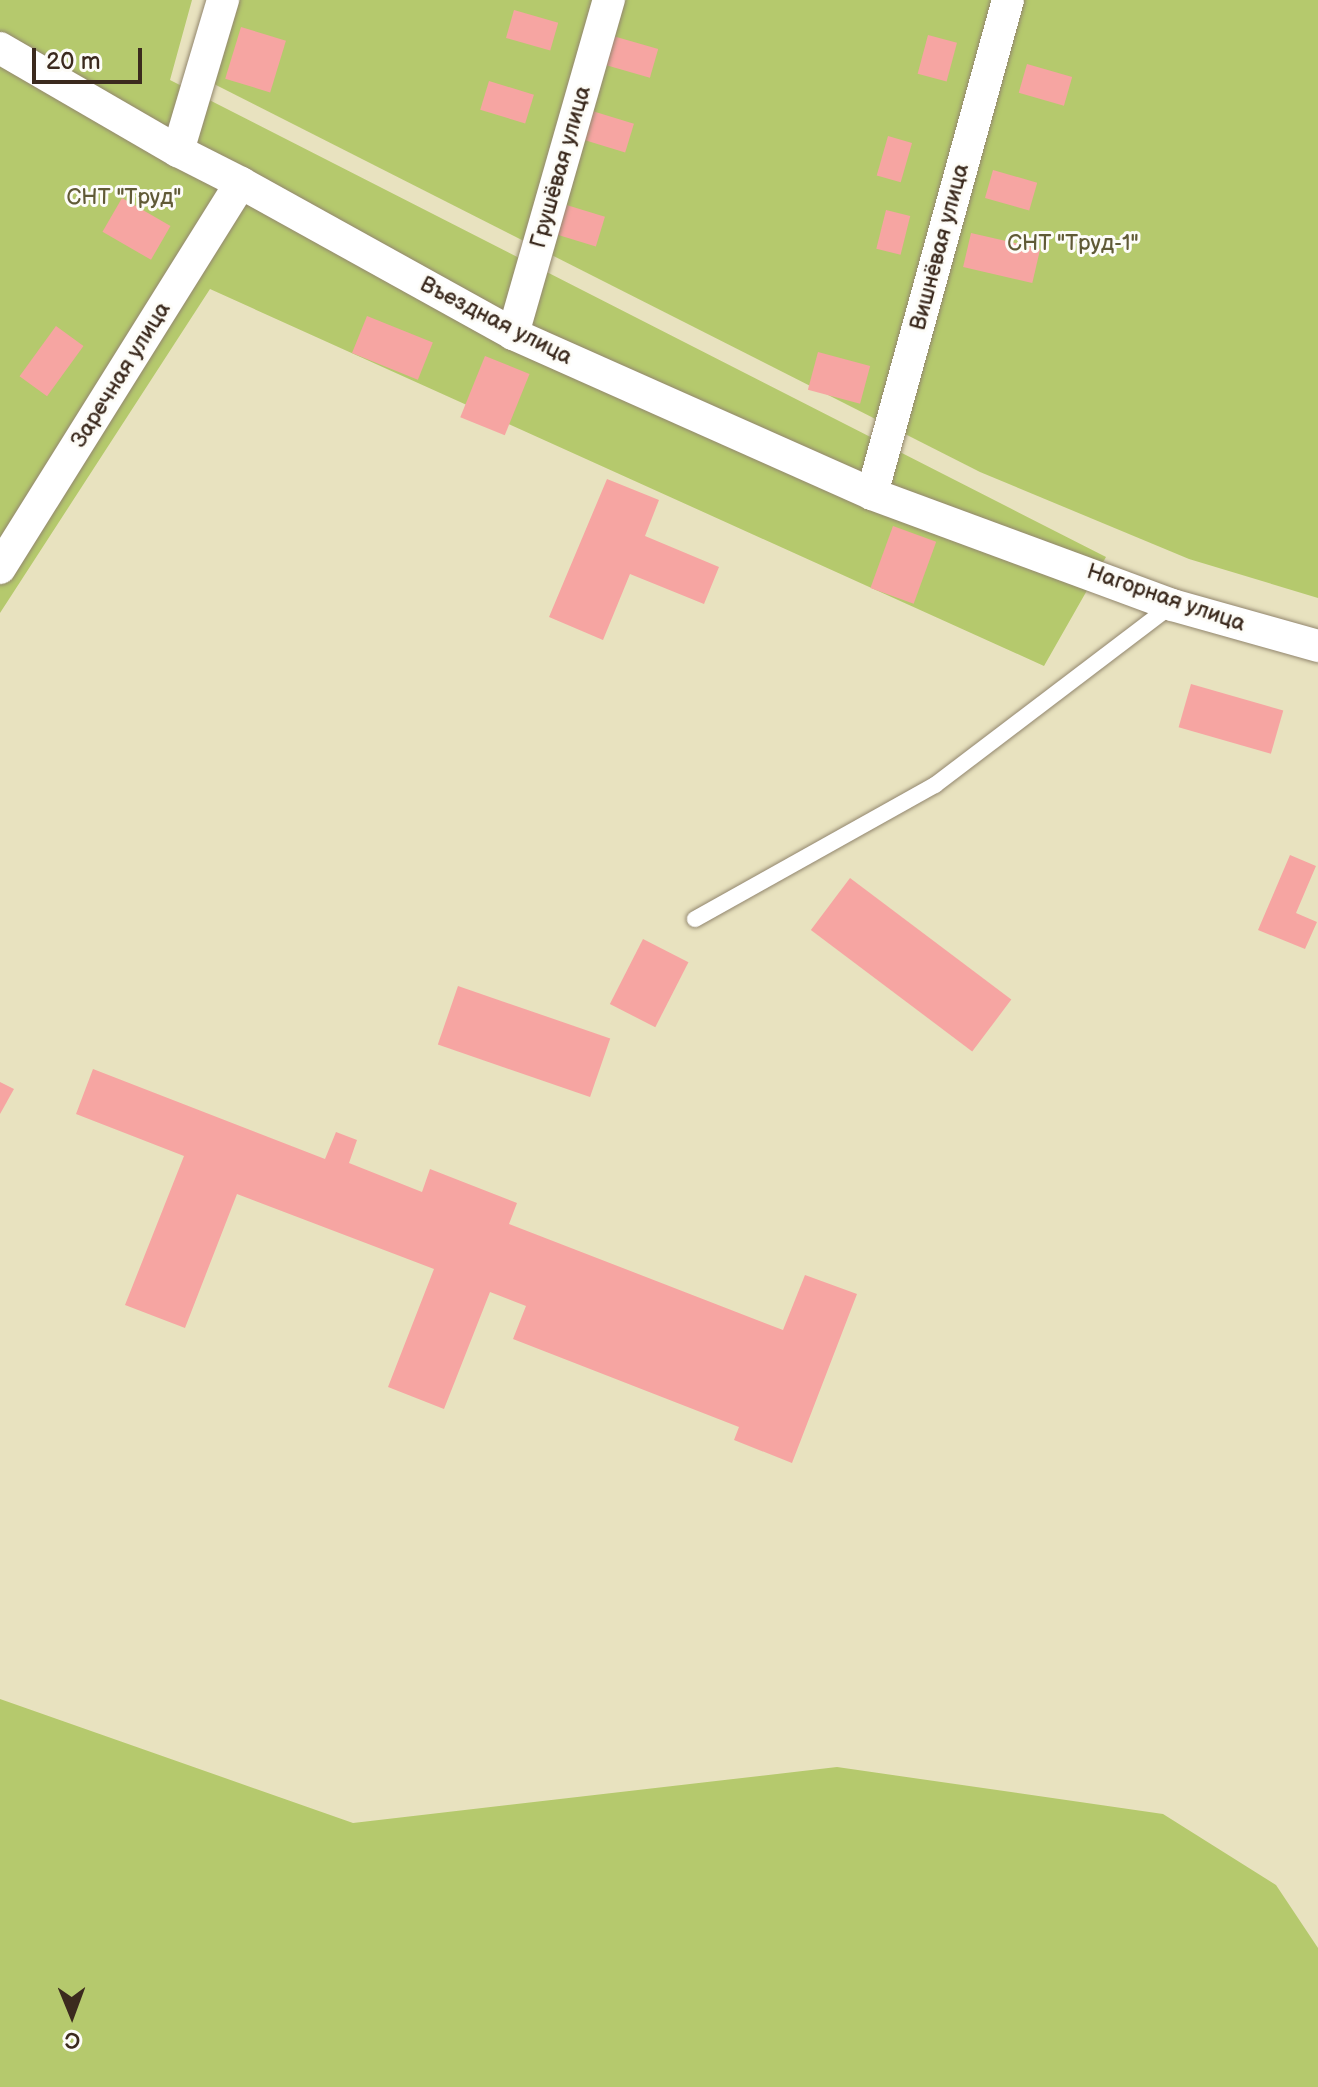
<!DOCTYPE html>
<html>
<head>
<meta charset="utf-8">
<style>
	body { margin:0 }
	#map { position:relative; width:1318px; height:2087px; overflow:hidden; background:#e8e2bf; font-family:"Balsamiq Sans",sans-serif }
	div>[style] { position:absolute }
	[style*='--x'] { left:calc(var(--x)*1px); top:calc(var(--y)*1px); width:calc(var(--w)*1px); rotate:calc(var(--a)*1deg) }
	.green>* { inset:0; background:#b5c96d }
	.building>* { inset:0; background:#f6a5a2; transform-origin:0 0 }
	.roads { filter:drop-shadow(0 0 2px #92866e) drop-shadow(0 0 2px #92866e) }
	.service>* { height:16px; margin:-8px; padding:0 8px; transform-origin:8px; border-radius:8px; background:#fff }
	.minor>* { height:32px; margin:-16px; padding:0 16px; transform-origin:16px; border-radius:16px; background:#fff }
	span { translate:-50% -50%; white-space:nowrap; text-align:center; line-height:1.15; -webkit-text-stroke:6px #fdfcf7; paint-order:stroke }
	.street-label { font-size:22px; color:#3b2a1e }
	.park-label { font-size:22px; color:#605a36 }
	.north { position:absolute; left:32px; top:1975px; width:80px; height:80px; -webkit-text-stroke:6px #fdfcf7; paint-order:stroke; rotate:179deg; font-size:22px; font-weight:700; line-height:32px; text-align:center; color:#3b2a1e }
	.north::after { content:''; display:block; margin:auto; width:28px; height:36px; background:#3b2a1e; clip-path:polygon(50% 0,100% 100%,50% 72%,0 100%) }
	.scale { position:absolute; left:32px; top:48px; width:110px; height:36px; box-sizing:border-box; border:4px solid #3b2a1e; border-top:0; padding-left:10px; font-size:24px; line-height:28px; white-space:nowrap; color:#3b2a1e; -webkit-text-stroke:6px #fdfcf7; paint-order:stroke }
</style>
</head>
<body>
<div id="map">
	<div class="green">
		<i style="clip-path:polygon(0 0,192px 0,170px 80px,1106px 557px,1044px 666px,210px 289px,0 613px)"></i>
		<i style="clip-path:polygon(237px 0,1318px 0,1318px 598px,1189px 559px,980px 472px,214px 84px)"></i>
		<i style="clip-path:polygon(0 1699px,353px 1823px,837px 1767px,1163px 1814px,1276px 1885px,1318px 1948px,1318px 2087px,0 2087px)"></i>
	</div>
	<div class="building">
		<i style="left:514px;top:10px;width:46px;height:29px;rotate:16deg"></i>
		<i style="left:241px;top:27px;width:47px;height:54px;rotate:17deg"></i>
		<i style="left:928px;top:35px;width:30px;height:40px;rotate:15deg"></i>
		<i style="left:613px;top:36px;width:47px;height:30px;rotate:16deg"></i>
		<i style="left:1027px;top:64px;width:47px;height:30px;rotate:16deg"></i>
		<i style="left:489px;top:81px;width:47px;height:30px;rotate:17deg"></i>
		<i style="left:589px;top:110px;width:47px;height:30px;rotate:17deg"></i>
		<i style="left:888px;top:136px;width:25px;height:41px;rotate:16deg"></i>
		<i style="left:993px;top:170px;width:46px;height:29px;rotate:16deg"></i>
		<i style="left:122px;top:198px;width:56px;height:39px;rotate:30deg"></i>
		<i style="left:560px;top:203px;width:47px;height:31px;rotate:17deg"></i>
		<i style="left:886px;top:210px;width:25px;height:40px;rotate:14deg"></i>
		<i style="left:971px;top:233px;width:71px;height:35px;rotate:13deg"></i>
		<i style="left:367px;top:316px;width:71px;height:40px;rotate:22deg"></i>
		<i style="left:56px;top:326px;width:34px;height:62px;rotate:36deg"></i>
		<i style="left:818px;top:352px;width:54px;height:39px;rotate:15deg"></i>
		<i style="left:485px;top:356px;width:48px;height:66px;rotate:22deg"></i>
		<i style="clip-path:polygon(607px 479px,659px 500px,645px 536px,719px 567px,704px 604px,630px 574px,603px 640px,549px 617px)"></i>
		<i style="left:893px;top:526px;width:46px;height:66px;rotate:20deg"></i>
		<i style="left:1191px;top:684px;width:96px;height:45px;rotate:16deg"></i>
		<i style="clip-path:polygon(1290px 855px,1316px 866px,1296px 913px,1317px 922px,1305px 949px,1258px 930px)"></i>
		<i style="left:850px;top:878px;width:202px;height:65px;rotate:37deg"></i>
		<i style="left:643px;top:939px;width:51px;height:73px;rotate:27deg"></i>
		<i style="left:458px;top:986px;width:161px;height:62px;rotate:19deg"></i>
		<i style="clip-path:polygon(93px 1069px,325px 1159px,336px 1132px,357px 1140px,349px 1163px,422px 1192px,430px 1169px,517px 1203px,509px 1224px,783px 1330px,805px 1275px,857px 1294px,792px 1463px,734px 1440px,739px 1427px,513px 1339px,526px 1306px,490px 1292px,444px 1409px,388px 1387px,434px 1269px,237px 1194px,185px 1328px,125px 1305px,184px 1156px,76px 1114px)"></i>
		<i style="clip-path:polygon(0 1082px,14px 1089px,0 1114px)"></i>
	</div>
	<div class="roads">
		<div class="service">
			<i style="--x:695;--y:919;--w:275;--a:-29.2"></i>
			<i style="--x:935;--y:785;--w:298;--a:-37.2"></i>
		</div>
		<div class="minor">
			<i style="--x:0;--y:48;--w:206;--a:30.1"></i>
			<i style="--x:178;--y:151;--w:71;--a:26.9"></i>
			<i style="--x:241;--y:183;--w:311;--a:29"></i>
			<i style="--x:513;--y:334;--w:393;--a:24"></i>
			<i style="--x:872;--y:494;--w:320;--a:20.3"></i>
			<i style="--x:1172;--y:605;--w:152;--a:15.7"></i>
			<i style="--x:178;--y:151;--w:158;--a:-73.4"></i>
			<i style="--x:513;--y:334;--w:348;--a:-74"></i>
			<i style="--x:872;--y:494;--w:512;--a:-74.61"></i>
			<i style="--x:0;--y:568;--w:454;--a:-58"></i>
		</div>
	</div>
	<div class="street-label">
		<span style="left:561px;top:167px;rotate:-74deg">Грушёвая улица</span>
		<span style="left:940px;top:247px;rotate:-75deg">Вишнёвая улица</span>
		<span style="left:496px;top:321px;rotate:27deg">Въездная улица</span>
		<span style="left:121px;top:375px;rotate:-58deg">Заречная улица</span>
		<span style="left:1166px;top:598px;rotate:19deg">Нагорная улица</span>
	</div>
	<div class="park-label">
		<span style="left:124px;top:198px">СНТ "Труд"</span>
		<span style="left:1073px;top:244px">СНТ "Труд-1"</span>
	</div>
	<div class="north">С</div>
	<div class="scale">20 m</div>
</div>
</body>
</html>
